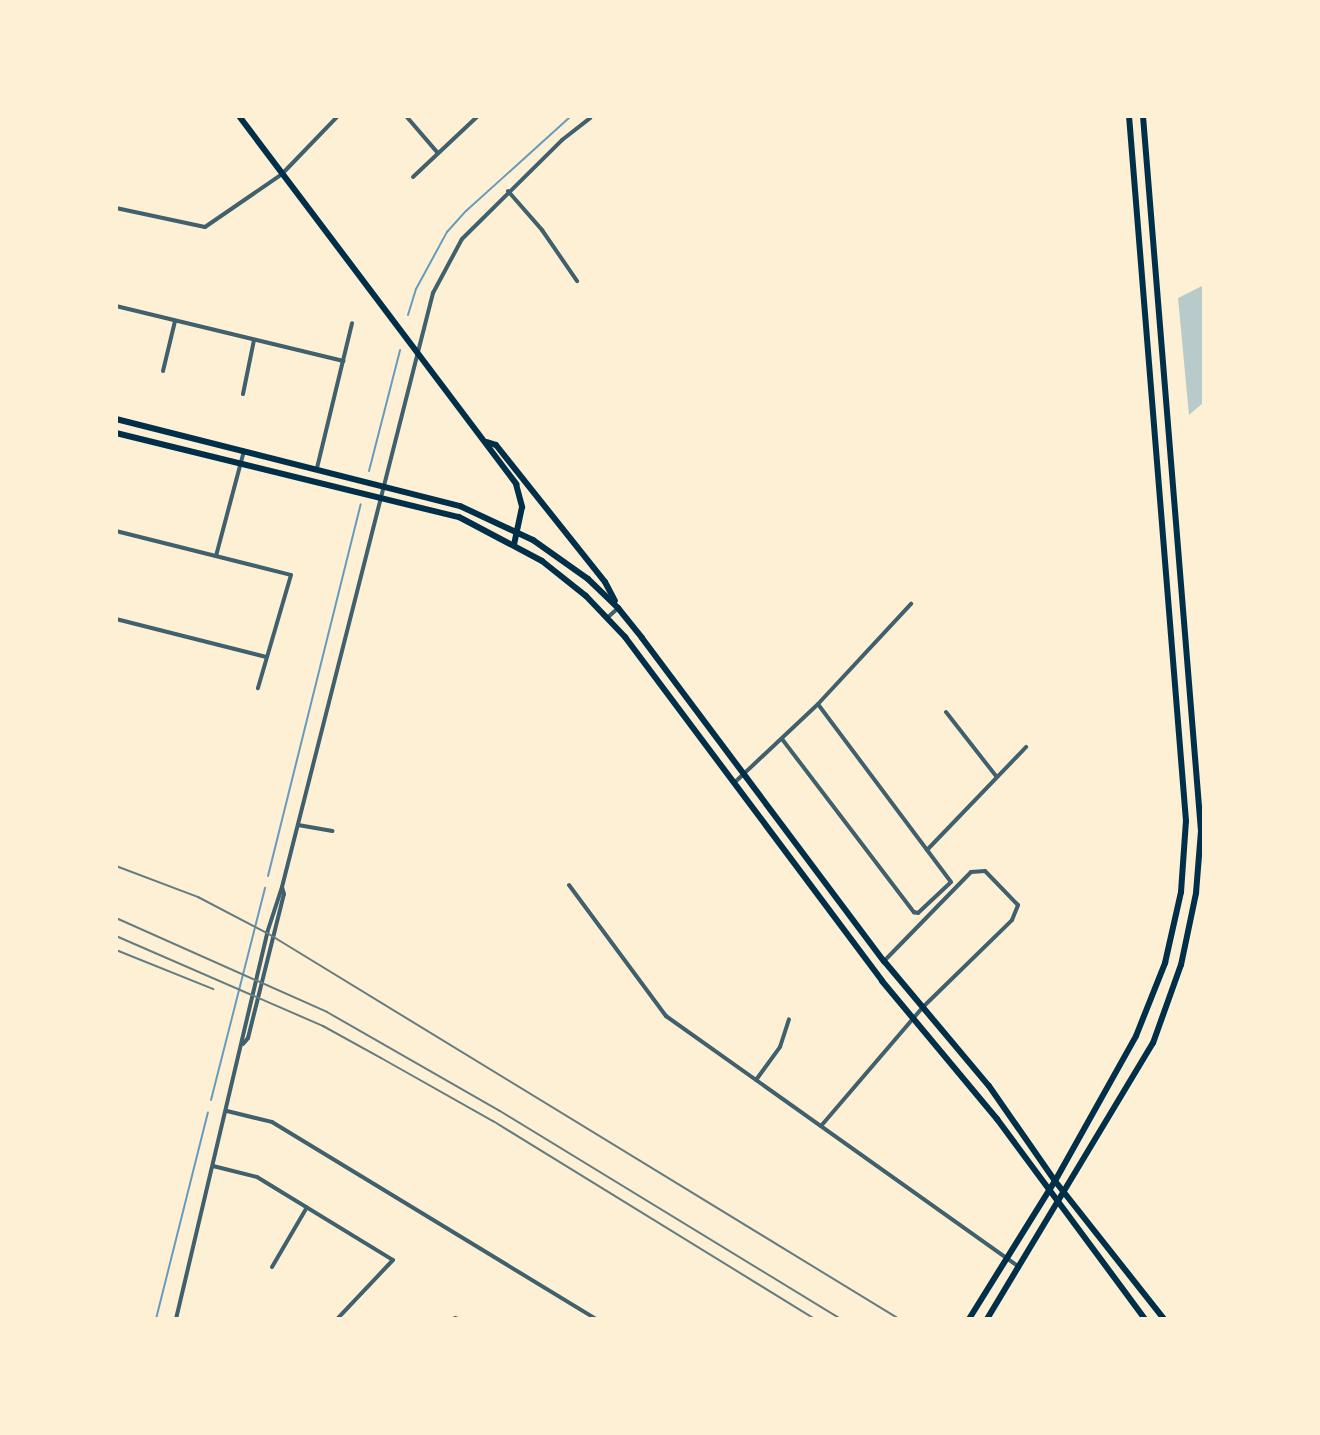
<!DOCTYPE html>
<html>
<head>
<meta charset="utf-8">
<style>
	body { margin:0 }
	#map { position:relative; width:1320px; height:1435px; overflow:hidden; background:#fdf0d5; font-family:"Alegreya Sans",sans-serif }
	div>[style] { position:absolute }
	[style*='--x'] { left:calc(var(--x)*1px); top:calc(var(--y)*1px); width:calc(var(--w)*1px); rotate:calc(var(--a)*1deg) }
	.green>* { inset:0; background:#b9caca }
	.stream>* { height:2px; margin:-1px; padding:0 1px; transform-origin:1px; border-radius:1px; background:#669bbc }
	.minor>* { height:4px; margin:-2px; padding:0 2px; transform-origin:2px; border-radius:2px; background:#3f606c }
	.secondary>* { height:6px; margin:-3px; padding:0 3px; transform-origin:3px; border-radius:3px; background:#003049 }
	.primary>* { height:6px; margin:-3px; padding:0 3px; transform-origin:3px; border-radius:3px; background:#003049 }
	.tram>* { height:2px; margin:-1px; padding:0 1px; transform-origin:1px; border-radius:1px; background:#657d81 }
	.rail>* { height:2px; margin:-1px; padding:0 1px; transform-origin:1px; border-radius:1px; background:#657d81 }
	span { translate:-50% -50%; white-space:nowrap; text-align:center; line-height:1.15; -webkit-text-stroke:8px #fdf0d5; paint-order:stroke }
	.frame { position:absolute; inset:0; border:118px solid #fdf0d5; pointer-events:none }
</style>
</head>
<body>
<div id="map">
	<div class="green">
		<i style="clip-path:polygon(1204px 285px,1204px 402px,1189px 415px,1178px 298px)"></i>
	</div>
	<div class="stream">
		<i style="--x:408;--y:315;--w:27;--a:-73"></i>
		<i style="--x:416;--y:289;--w:65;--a:-61.5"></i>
		<i style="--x:447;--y:232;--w:28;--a:-48"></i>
		<i style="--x:466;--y:211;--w:142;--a:-42.1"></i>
		<i style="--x:369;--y:471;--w:125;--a:-75.6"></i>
		<i style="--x:268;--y:876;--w:383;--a:-76"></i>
		<i style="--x:211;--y:1100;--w:219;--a:-75.7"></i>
		<i style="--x:156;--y:1319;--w:213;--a:-75.9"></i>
	</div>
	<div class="minor">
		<i style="--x:406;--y:116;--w:48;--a:49.3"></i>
		<i style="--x:413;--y:177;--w:89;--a:-43.2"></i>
		<i style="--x:508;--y:191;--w:52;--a:48.9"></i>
		<i style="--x:542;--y:230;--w:62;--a:55.5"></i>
		<i style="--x:116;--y:208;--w:91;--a:12.1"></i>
		<i style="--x:205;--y:227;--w:93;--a:-34.5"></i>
		<i style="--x:282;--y:174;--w:81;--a:-46"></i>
		<i style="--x:116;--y:306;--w:234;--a:13.6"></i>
		<i style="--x:163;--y:371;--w:51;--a:-76.5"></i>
		<i style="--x:243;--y:394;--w:55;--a:-78.5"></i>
		<i style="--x:317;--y:468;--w:149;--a:-76.4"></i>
		<i style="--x:116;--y:531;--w:180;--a:14.1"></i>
		<i style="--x:291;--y:575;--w:118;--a:106.3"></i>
		<i style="--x:216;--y:556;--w:109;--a:-75.1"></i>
		<i style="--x:607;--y:618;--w:15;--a:-42"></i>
		<i style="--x:116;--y:619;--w:155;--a:14.2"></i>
		<i style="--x:946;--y:712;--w:81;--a:52"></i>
		<i style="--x:782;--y:739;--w:218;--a:52.7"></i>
		<i style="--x:914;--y:912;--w:4;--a:14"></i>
		<i style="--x:918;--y:913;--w:45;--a:-43.2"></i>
		<i style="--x:951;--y:882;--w:222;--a:-126.8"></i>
		<i style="--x:734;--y:783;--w:115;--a:-43.2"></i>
		<i style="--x:818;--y:704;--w:137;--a:-47.1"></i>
		<i style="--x:298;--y:825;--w:35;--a:10"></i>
		<i style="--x:927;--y:850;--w:143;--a:-46.1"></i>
		<i style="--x:569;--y:885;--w:163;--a:53.5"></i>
		<i style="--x:666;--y:1016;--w:433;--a:35.4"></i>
		<i style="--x:243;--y:1044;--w:8;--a:-50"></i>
		<i style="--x:248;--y:1038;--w:148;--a:-76"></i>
		<i style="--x:284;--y:894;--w:7;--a:-106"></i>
		<i style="--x:756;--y:1080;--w:41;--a:-54"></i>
		<i style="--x:780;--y:1047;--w:29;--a:-72"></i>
		<i style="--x:227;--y:1111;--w:46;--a:13.7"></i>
		<i style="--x:272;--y:1122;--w:379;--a:31.3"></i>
		<i style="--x:821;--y:1126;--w:157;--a:-49.4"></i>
		<i style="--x:923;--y:1007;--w:124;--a:-44.3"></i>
		<i style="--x:1012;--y:920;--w:16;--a:-68"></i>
		<i style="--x:1018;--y:905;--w:47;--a:-134.1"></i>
		<i style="--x:985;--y:871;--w:14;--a:176"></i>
		<i style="--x:971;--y:872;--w:124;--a:134.3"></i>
		<i style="--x:213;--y:1166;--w:45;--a:14"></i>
		<i style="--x:257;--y:1177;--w:159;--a:31.4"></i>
		<i style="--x:393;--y:1260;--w:81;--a:133.5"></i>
		<i style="--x:272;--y:1267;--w:69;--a:-59.7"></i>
		<i style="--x:455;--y:1318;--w:3;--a:18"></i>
		<i style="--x:176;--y:1319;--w:397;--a:-76.7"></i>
		<i style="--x:267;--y:933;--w:48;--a:-71.9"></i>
		<i style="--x:282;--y:887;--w:613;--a:-75.74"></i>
		<i style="--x:433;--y:293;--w:61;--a:-61.8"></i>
		<i style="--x:462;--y:239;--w:141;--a:-44.7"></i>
		<i style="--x:562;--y:140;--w:36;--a:-38"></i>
	</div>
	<div class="secondary">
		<i style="--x:239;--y:116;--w:461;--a:53"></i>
		<i style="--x:516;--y:484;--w:24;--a:75"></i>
		<i style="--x:522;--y:507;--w:39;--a:102"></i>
		<i style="--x:969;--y:1319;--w:163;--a:-58.1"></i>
		<i style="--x:1055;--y:1181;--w:166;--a:-60.8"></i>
		<i style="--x:1136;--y:1036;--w:79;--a:-68.3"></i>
		<i style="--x:1165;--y:963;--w:73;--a:-77.3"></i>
		<i style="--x:1181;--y:892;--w:71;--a:-86"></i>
		<i style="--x:1186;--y:821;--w:707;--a:-94.62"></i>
		<i style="--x:987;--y:1319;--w:322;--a:-59"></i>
		<i style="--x:1153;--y:1043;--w:83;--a:-70.3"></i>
		<i style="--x:1181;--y:965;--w:74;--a:-78.2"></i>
		<i style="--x:1196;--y:893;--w:62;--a:-85.4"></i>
		<i style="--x:1201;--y:831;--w:717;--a:-94.64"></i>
	</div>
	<div class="primary">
		<i style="--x:116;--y:419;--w:355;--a:14.2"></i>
		<i style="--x:460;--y:506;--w:81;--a:25"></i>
		<i style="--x:533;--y:540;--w:67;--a:35.3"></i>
		<i style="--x:588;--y:579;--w:42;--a:44"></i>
		<i style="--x:618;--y:608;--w:38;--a:51"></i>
		<i style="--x:642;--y:638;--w:404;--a:53.2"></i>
		<i style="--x:884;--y:961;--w:163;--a:50"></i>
		<i style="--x:989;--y:1086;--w:116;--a:55.2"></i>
		<i style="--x:1055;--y:1181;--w:176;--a:51.7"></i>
		<i style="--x:116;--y:433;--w:353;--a:13.8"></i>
		<i style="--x:459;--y:517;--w:94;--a:27.9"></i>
		<i style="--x:542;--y:561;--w:56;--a:38.5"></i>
		<i style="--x:586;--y:596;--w:57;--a:46.4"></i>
		<i style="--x:625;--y:637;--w:429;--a:53.2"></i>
		<i style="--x:882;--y:981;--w:180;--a:50.2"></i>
		<i style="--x:997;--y:1119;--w:249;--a:53.5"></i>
		<i style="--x:487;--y:442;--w:9;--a:18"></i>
		<i style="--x:496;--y:445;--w:175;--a:51.5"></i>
		<i style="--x:605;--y:582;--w:21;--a:62"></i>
	</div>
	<div class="tram">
		<i style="--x:116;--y:918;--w:231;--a:24"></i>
		<i style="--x:327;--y:1012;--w:199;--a:29.8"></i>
		<i style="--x:500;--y:1111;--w:399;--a:31.4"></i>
	</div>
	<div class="rail">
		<i style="--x:116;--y:866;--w:88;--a:20.7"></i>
		<i style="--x:198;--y:897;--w:78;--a:27.6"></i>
		<i style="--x:267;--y:933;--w:741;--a:31.41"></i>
		<i style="--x:116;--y:936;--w:226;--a:23.5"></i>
		<i style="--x:323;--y:1026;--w:66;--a:28.9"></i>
		<i style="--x:381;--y:1058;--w:129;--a:29.4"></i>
		<i style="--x:493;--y:1121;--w:378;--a:31.6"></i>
		<i style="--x:116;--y:950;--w:105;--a:21.9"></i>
	</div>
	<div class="frame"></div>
</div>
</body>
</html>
